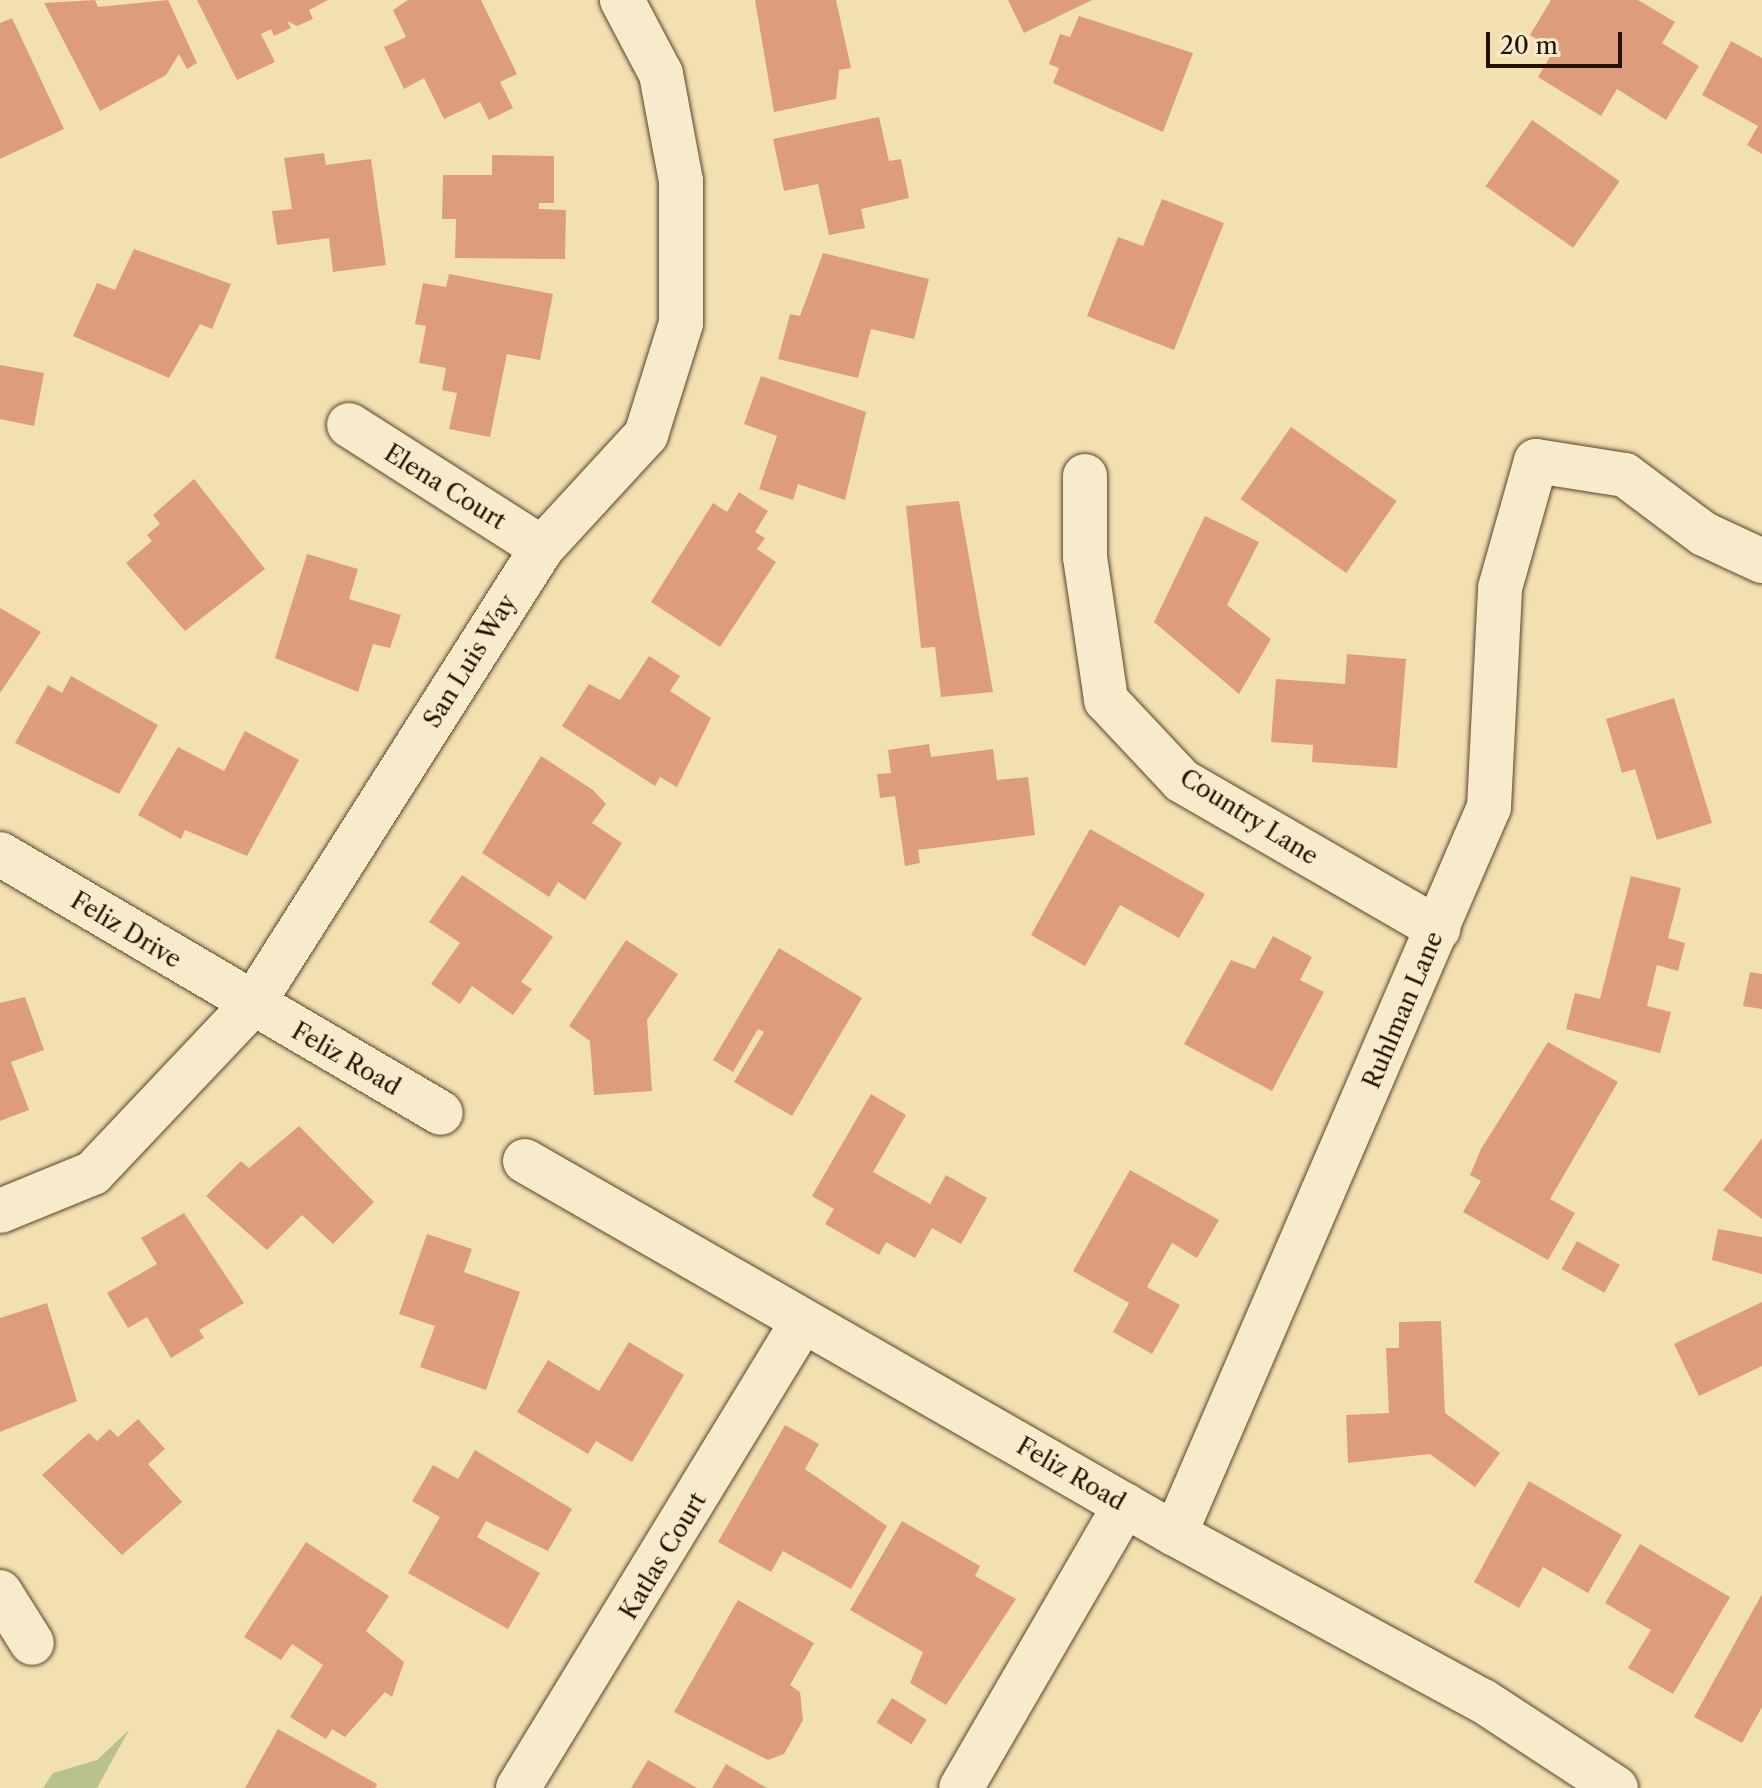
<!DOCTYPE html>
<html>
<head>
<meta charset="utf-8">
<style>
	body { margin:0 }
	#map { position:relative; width:1762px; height:1788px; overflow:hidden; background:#f3e0b1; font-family:"Libre Caslon Text",serif }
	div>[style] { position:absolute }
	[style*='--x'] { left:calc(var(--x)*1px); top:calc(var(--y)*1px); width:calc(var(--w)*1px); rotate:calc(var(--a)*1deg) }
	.green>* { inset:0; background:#b9c28d }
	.building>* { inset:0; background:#dd9d7b; transform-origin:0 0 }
	.roads { filter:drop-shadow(0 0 2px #59442d) drop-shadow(0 0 2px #59442d) }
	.minor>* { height:44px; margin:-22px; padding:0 22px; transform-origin:22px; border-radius:22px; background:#f7ebcc }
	span { translate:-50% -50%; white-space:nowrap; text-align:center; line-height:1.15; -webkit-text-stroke:6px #f7ebcc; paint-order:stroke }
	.street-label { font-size:24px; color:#261001 }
	.scale { position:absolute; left:1486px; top:32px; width:136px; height:36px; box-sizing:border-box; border:4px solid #261001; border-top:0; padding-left:10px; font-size:24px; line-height:28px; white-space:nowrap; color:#261001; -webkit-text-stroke:6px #f7ebcc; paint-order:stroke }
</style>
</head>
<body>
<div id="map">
	<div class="green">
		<i style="clip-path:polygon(129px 1730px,97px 1788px,43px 1788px,53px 1773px,97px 1760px)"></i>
	</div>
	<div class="building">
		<i style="clip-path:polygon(95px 0,98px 7px,168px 0,197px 63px,187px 69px,179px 54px,166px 75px,100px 111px,44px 3px)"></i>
		<i style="clip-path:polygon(197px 0,328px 0,309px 10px,313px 19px,297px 26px,287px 21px,291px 28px,274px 36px,271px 29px,261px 34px,275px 62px,237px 80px)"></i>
		<i style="clip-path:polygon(408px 0,481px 0,517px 74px,500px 82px,513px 108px,489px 120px,480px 102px,444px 119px,424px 78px,404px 89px,384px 47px,406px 37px,393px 10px)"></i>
		<i style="clip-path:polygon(755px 0,836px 0,851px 68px,839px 70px,836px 99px,774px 112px)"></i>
		<i style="clip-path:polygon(1008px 0,1092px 0,1024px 33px)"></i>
		<i style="clip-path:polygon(1551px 0,1638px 0,1675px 22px,1662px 43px,1699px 66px,1666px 120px,1617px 89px,1601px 116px,1538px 77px,1554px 50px,1530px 35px)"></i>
		<i style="clip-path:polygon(1079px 16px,1193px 53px,1163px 132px,1053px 83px,1059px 68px,1049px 64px,1060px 34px,1070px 37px)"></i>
		<i style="clip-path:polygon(12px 18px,64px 129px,0 159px,0 23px)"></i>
		<i style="clip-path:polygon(1731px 41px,1762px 58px,1762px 154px,1747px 145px,1758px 126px,1702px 95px)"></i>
		<i style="clip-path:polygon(879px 117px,889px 161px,901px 159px,909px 198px,861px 209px,865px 228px,829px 235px,818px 184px,784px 191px,773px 139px)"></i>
		<i style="left:1532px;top:120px;width:107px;height:81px;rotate:35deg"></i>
		<i style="clip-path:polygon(324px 153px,326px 165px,371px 159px,386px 265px,333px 272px,329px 238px,277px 245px,272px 211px,292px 209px,284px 158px)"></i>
		<i style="clip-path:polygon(492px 155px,554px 156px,554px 203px,539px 203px,539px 209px,566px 210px,565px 259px,455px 258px,456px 219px,442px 219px,443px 175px,492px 175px)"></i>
		<i style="clip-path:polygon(1162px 199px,1224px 223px,1174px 350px,1087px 316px,1118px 237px,1143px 246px)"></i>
		<i style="clip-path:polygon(134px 249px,231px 284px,212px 329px,200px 324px,169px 378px,73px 336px,97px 283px,115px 290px)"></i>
		<i style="clip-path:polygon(823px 253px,929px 279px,914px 339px,871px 329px,858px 378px,778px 359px,790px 314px,800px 316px)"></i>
		<i style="clip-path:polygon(449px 274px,553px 294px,540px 360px,507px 354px,490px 437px,449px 429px,457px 393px,442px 390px,446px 368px,419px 363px,426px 326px,415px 324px,423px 283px,446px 287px)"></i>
		<i style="clip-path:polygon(0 365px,44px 373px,34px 426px,0 419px)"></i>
		<i style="clip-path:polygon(761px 376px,866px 412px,845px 500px,798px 484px,793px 500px,759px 489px,777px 436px,744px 424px)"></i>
		<i style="left:1291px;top:427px;width:129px;height:88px;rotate:35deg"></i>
		<i style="clip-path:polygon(194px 479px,265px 569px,185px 631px,126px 563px,152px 541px,147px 535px,160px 524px,153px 515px)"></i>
		<i style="clip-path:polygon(739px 492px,768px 511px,755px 532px,765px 538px,757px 549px,776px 562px,720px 647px,651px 602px,713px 503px,727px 512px)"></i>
		<i style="clip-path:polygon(959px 501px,993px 692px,941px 697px,935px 647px,921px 648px,906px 506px)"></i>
		<i style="clip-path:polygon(1205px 516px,1259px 542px,1227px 605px,1271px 639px,1239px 694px,1154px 622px)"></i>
		<i style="clip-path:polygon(307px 554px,358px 569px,349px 599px,401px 615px,390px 648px,373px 644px,358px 692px,275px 658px)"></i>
		<i style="clip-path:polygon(0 608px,41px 632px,0 693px)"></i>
		<i style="clip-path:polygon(1347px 654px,1406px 659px,1397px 768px,1312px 762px,1313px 745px,1271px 742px,1276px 679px,1345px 684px)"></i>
		<i style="clip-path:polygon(649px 656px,680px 676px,670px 691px,711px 718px,677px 787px,660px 777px,655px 786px,562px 726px,589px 684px,620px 700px)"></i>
		<i style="clip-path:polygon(71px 676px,158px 725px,119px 794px,15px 743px,48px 685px,62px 693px)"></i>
		<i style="clip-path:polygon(1674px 698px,1712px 823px,1657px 840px,1635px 769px,1622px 773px,1606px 719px)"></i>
		<i style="clip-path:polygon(245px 731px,299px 760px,247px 856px,185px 830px,181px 839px,138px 815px,178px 747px,224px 771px)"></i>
		<i style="clip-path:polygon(929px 744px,931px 757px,993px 749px,997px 780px,1028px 777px,1035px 835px,918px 850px,920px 863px,905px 866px,895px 796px,880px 798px,877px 774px,891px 773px,888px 750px)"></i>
		<i style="clip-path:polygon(541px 756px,593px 790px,606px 804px,592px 823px,622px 843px,585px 900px,558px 882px,549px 897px,482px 853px)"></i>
		<i style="clip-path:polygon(1090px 829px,1205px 894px,1179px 938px,1120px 905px,1085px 966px,1031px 935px)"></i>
		<i style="clip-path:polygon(462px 875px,553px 937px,521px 982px,532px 989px,513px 1015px,472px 986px,460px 1004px,431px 984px,460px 943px,429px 922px)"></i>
		<i style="clip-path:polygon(1631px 876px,1681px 888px,1668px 938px,1685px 943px,1678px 971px,1657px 965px,1647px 1006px,1671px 1012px,1660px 1053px,1566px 1029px,1575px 993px,1600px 999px)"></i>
		<i style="clip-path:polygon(1273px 936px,1312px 957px,1300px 980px,1324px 992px,1272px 1091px,1184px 1044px,1231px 960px,1255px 969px)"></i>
		<i style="clip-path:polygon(626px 940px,678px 974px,647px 1020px,652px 1091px,594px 1095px,590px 1041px,569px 1026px)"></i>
		<i style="clip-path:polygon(779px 948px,862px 998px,792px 1116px,734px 1082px,764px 1032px,758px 1029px,733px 1072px,713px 1060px)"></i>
		<i style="clip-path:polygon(1750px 972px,1762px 974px,1762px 1009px,1743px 1006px)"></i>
		<i style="clip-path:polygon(25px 997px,44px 1050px,11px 1062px,29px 1110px,0 1121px,0 1003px)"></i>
		<i style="clip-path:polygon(1548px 1042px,1618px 1082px,1550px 1199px,1575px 1213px,1548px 1260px,1463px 1212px,1481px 1181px,1470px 1175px,1481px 1149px)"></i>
		<i style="clip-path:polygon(871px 1094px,906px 1115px,873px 1172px,930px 1204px,946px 1175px,987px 1198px,961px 1244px,932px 1228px,915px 1258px,886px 1242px,879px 1255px,825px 1224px,834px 1209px,812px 1196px)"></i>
		<i style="clip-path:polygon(299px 1126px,374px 1202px,333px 1244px,302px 1215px,267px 1250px,206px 1196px,241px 1161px,249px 1168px)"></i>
		<i style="clip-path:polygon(1762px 1138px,1762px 1219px,1723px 1190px)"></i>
		<i style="clip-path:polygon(1130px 1170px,1219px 1220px,1197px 1258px,1172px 1243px,1147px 1287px,1180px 1305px,1152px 1354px,1113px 1332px,1129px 1303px,1073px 1271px)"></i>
		<i style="clip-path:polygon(184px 1213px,244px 1303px,199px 1330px,204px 1338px,171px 1358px,147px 1317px,128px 1328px,107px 1293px,157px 1264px,141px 1238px)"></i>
		<i style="clip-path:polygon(1718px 1229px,1762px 1237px,1762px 1274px,1712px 1260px)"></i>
		<i style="clip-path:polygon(427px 1234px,472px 1249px,464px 1272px,520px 1292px,486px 1390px,420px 1367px,435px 1326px,399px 1314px)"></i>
		<i style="left:1577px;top:1241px;width:49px;height:32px;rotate:29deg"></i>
		<i style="clip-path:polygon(1762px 1302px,1762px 1366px,1699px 1396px,1674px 1344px)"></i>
		<i style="clip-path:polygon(47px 1303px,77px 1401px,0 1432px,0 1318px)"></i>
		<i style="clip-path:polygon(1441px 1321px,1445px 1413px,1500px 1453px,1475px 1487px,1430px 1454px,1348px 1463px,1346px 1415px,1389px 1413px,1386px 1348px,1399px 1348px,1399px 1322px)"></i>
		<i style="clip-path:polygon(629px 1342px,684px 1375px,632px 1462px,596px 1441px,588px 1454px,517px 1412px,548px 1360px,599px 1391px)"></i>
		<i style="clip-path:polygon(138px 1419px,165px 1449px,148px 1464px,182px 1502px,122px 1555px,42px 1475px,89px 1433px,97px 1441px,110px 1429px,118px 1437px)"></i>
		<i style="clip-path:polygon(785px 1425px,819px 1444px,805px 1469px,887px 1526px,851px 1589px,783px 1551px,771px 1572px,718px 1542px)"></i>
		<i style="clip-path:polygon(475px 1450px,572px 1509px,548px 1551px,486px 1521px,477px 1537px,540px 1573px,508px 1629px,408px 1573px,440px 1517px,412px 1501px,433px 1465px,458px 1479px)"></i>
		<i style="clip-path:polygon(1529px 1481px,1622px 1535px,1588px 1593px,1543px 1567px,1519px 1608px,1474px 1582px)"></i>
		<i style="clip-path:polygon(902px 1521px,980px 1566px,975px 1576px,1016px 1599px,946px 1705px,910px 1683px,923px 1652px,850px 1610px)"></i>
		<i style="clip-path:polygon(306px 1542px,389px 1596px,366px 1631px,404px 1662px,392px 1697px,385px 1692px,345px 1737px,332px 1729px,326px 1739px,290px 1717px,323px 1665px,292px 1644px,281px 1660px,244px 1637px)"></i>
		<i style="clip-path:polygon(1640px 1544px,1730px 1597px,1673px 1694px,1628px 1668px,1651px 1630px,1605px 1603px)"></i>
		<i style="clip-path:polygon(1762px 1594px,1762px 1707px,1742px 1743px,1694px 1717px)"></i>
		<i style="clip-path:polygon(738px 1600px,814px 1643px,790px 1685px,800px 1692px,803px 1720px,784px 1754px,768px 1760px,674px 1712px)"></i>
		<i style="left:892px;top:1698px;width:41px;height:29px;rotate:32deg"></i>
		<i style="clip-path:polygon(278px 1729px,377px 1784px,375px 1788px,245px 1788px)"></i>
		<i style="clip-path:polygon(648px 1760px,697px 1788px,631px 1788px)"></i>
		<i style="clip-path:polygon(726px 1764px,767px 1788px,712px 1788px)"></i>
	</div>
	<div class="roads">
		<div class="minor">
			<i style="--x:349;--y:425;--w:229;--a:32.5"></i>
			<i style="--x:1085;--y:476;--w:81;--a:90"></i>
			<i style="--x:1085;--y:557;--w:145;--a:81.6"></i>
			<i style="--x:1106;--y:700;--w:111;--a:46.8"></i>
			<i style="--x:1182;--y:781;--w:296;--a:30"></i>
			<i style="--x:0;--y:854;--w:511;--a:30.43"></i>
			<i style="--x:525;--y:1161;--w:749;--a:29.85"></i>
			<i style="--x:1175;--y:1534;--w:350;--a:28.5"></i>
			<i style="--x:1483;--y:1701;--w:159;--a:33.2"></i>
			<i style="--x:0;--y:1211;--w:100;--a:-22.2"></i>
			<i style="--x:93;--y:1173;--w:231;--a:-46.6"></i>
			<i style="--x:252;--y:1005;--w:541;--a:-57.6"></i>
			<i style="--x:542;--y:548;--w:154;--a:-47.4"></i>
			<i style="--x:646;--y:435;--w:117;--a:-72.6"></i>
			<i style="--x:681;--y:323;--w:142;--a:-90"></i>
			<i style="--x:681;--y:181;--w:109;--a:-100.6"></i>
			<i style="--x:661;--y:74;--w:84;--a:-117.8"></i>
			<i style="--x:1175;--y:1534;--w:792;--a:-66.64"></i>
			<i style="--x:1489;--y:807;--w:219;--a:-87.1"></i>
			<i style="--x:1500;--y:588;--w:132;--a:-74.2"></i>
			<i style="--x:1536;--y:461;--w:90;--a:8.9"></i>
			<i style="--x:1625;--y:475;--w:99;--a:36.8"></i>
			<i style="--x:1704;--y:534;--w:64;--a:25"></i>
			<i style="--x:0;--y:1592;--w:60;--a:57.9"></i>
			<i style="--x:518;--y:1788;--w:547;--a:-58.61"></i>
			<i style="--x:961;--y:1788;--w:327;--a:-59.9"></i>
		</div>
	</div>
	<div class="street-label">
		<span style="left:445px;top:487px;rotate:32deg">Elena Court</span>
		<span style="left:470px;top:661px;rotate:-58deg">San Luis Way</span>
		<span style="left:1249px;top:817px;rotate:32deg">Country Lane</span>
		<span style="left:126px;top:930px;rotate:31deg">Feliz Drive</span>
		<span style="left:1403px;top:1010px;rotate:-67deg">Ruhlman Lane</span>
		<span style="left:346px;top:1059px;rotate:30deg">Feliz Road</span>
		<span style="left:1071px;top:1474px;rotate:30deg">Feliz Road</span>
		<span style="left:663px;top:1556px;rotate:-59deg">Katlas Court</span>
	</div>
	<div class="scale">20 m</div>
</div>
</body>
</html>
